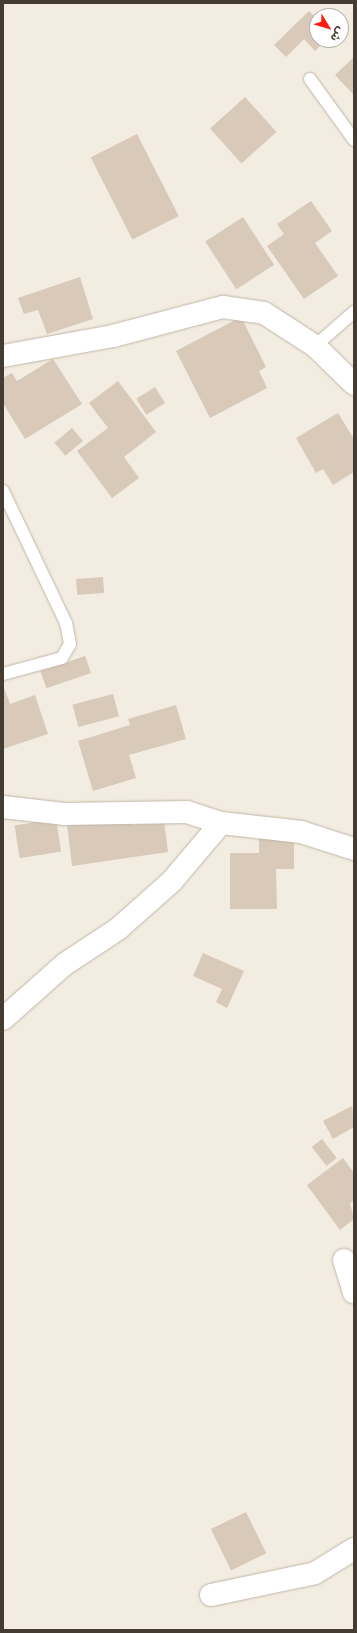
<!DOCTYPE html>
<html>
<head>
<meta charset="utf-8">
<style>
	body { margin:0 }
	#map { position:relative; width:357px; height:1633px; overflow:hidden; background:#f2ece1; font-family:"Public Sans","Noto Sans Arabic",sans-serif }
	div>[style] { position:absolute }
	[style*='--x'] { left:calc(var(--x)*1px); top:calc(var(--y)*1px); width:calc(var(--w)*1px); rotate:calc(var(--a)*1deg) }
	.building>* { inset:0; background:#d8c9b9; transform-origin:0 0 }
	.roads { filter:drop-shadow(0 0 1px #c1b6a7) drop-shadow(0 0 1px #c1b6a7) }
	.lane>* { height:12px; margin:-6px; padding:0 6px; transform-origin:6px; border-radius:6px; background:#fff }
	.street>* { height:22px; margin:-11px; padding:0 11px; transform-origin:11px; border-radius:11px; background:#fff }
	span { translate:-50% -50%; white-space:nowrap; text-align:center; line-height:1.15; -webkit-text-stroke:3.5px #fff; paint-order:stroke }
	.frame { position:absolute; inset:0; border:4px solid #443b32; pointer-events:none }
	.north { position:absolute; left:309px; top:8px; width:40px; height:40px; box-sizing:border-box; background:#fff; border:1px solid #b4b1ad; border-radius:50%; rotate:128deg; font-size:11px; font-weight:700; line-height:16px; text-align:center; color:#443b32 }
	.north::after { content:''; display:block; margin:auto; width:14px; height:18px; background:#ff1c0c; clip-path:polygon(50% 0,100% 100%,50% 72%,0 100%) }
</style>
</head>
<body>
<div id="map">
	<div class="building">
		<i style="clip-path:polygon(309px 11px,317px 19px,317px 40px,326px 40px,315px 51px,304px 39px,286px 57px,274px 45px)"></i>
		<i style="clip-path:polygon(354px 57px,354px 95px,335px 75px)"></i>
		<i style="left:245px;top:97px;width:47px;height:47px;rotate:48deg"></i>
		<i style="left:137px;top:134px;width:92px;height:52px;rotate:63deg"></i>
		<i style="clip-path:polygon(311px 201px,332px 231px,315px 243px,338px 276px,304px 299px,267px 246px,284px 234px,277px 224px)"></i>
		<i style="left:243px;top:217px;width:57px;height:45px;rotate:57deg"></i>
		<i style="clip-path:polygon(80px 277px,93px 319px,47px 334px,38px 310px,24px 314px,18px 298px)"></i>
		<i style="clip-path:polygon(241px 317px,266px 367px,259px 371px,267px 388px,210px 418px,176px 351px)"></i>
		<i style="clip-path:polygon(53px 359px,82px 404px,25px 439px,3px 403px,3px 378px,12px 373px,17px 381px)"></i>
		<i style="clip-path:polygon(118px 381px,156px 432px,124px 457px,139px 478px,112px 498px,77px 451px,108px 428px,89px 403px)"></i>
		<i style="left:155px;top:387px;width:19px;height:22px;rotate:58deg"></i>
		<i style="clip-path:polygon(338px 413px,354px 439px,354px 472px,333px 485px,323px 469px,316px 473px,296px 438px)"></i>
		<i style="left:72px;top:428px;width:17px;height:23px;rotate:50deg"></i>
		<i style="left:103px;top:577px;width:16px;height:27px;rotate:86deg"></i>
		<i style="left:85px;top:656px;width:18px;height:47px;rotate:71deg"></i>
		<i style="clip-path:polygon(3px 685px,10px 704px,35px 695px,48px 734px,3px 749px)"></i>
		<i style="left:113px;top:694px;width:23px;height:42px;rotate:75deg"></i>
		<i style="clip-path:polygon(176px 705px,186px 739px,129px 755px,136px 778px,93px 791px,78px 741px,130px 725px,128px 719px)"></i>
		<i style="clip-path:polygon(131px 815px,132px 825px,164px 821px,168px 852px,72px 866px,67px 824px)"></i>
		<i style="left:56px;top:819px;width:33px;height:42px;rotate:81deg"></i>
		<i style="clip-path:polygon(259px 827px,294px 827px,294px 869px,276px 869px,277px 909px,230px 909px,230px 853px,259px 853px)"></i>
		<i style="clip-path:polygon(203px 953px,244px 971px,227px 1008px,216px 1002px,222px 989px,193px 976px)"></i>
		<i style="clip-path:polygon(352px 1106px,354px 1127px,333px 1139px,323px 1121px)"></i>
		<i style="left:322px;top:1139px;width:24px;height:13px;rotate:52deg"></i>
		<i style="clip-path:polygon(343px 1158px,354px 1173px,354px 1200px,350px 1203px,354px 1219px,340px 1230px,307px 1185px)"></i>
		<i style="left:246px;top:1512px;width:46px;height:39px;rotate:64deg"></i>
	</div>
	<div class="roads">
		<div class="lane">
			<i style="--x:310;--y:79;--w:75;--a:54.2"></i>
			<i style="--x:315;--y:346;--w:52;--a:-41.1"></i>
			<i style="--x:3;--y:491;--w:146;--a:64.5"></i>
			<i style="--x:66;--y:623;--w:21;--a:79"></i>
			<i style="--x:70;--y:644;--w:16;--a:120"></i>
			<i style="--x:62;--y:658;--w:61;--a:164.8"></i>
		</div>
		<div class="street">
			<i style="--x:3;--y:356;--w:112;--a:-10.3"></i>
			<i style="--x:113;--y:336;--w:114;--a:-14.8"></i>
			<i style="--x:223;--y:307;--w:41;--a:8.3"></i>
			<i style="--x:264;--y:313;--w:61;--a:32.9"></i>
			<i style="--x:315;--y:346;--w:54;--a:44.3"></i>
			<i style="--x:3;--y:807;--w:61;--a:6.5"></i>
			<i style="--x:64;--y:814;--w:123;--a:-0.9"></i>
			<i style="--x:187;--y:812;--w:36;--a:18"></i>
			<i style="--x:221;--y:823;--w:81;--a:6.4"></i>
			<i style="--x:301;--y:832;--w:56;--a:17.8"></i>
			<i style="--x:3;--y:1019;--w:83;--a:-41.6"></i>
			<i style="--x:65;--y:964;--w:64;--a:-33.4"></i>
			<i style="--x:118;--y:929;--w:72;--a:-41.6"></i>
			<i style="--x:172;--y:881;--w:76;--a:-49.8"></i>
			<i style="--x:344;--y:1260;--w:34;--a:73"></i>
			<i style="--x:211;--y:1595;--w:106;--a:-11.9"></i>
			<i style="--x:315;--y:1573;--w:46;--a:-31.6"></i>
		</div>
	</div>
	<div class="frame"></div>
	<div class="north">ش</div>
</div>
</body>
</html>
